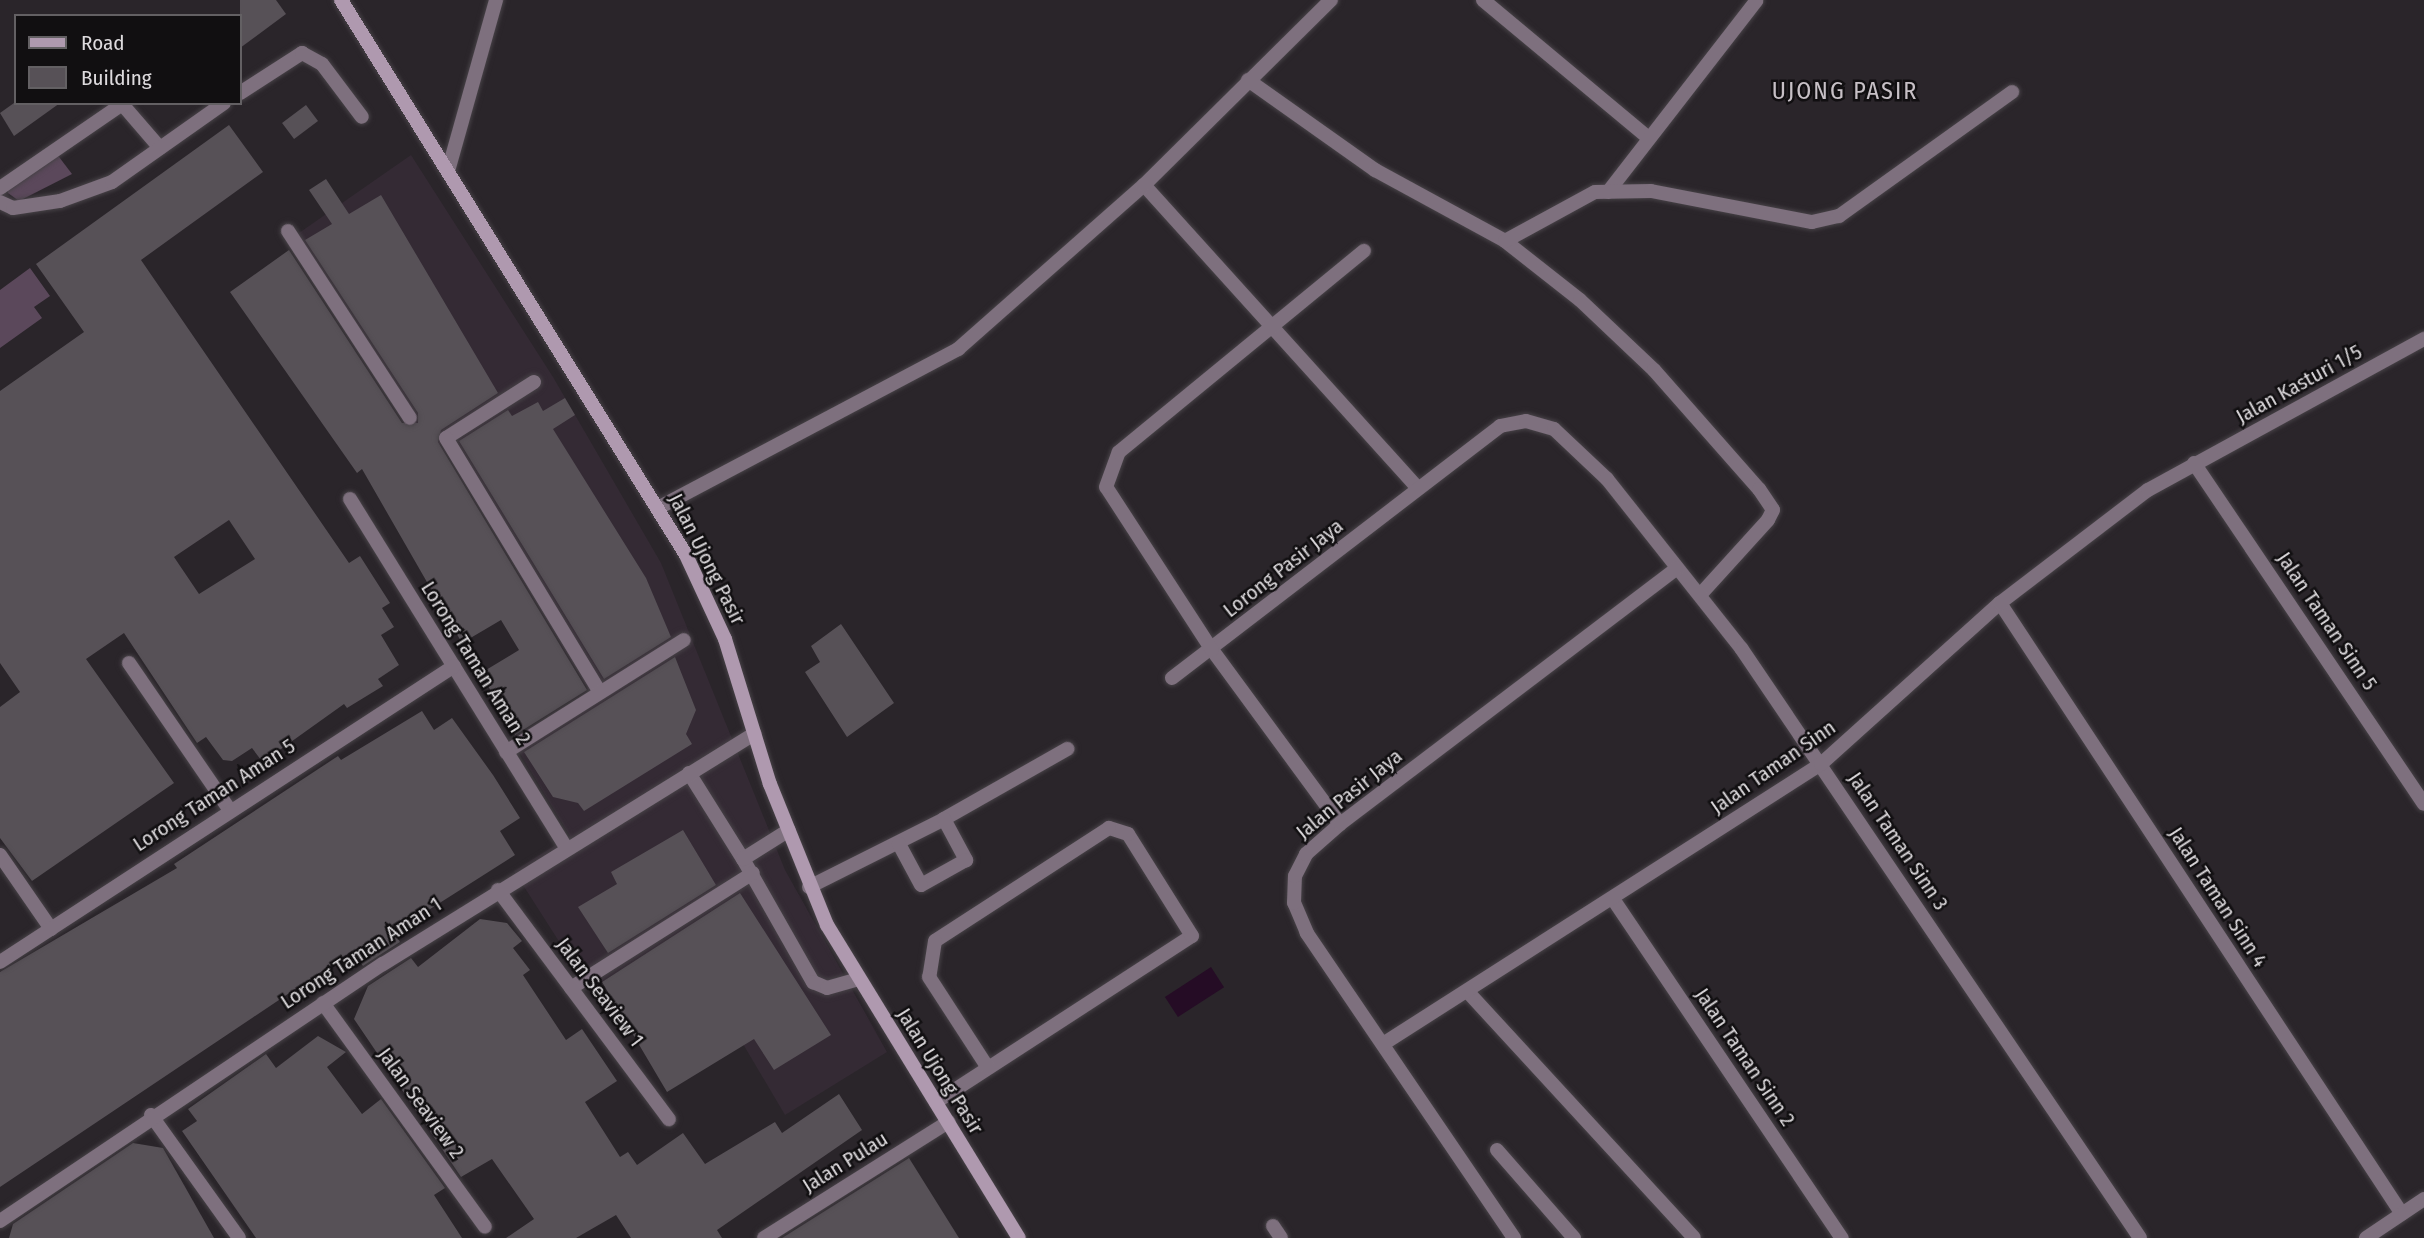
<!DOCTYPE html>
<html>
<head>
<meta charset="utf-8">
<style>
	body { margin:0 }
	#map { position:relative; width:2424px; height:1238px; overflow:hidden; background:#2a252a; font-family:"Fira Sans Condensed",sans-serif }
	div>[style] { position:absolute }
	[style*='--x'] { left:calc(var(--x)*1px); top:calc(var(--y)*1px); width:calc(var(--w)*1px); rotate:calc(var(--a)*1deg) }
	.built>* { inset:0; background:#342a34 }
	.green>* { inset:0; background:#5b485b }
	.water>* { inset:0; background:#250c25; transform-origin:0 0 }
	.building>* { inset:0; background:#575157; transform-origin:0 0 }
	.roads { filter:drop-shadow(0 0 2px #474247) drop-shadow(0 0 2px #474247) }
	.lane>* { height:14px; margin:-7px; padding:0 7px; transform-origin:7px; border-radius:7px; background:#7e707e }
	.street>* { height:14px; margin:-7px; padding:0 7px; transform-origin:7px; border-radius:7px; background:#7e707e }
	.secondary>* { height:14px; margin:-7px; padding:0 7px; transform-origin:7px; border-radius:7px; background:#af99af }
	span { translate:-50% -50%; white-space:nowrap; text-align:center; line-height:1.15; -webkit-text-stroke:5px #110f11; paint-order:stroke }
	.street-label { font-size:21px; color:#dddadd }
	.quarter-label { font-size:24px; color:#c7c0c6; letter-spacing:2px }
	.legend { position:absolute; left:14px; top:14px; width:228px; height:91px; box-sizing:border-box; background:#110f11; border:2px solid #636063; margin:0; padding:9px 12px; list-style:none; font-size:21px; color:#dddadd }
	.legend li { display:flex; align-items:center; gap:14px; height:35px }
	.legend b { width:35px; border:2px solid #636063 }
</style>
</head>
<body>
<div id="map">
	<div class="built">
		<i style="clip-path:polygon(411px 155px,553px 377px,661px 563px,785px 870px,887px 1052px,785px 1115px,678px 934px,590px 990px,514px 871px,570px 836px,512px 740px,590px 692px,441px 444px,430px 449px,286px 242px)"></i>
	</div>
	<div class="green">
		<i style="clip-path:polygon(53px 149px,72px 174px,19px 201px,8px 193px,6px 184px)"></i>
		<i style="clip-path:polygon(30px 268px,50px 296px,34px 307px,42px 318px,0 348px,0 290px)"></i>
	</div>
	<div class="water">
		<i style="left:1211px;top:967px;width:24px;height:55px;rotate:57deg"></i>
	</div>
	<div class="building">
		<i style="clip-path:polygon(240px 0,276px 0,286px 14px,240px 48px)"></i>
		<i style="clip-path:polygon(14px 103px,60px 103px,14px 136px,0 113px)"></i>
		<i style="left:306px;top:105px;width:20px;height:30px;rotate:53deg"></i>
		<i style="clip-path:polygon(evenodd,229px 125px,263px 172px,141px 260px,349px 563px,360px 556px,390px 603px,382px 608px,394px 627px,381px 635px,399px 665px,378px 679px,383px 686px,347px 708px,344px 704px,281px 749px,261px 760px,252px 748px,232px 761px,223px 760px,206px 737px,197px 743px,124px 633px,86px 659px,174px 783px,32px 881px,0 838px,0 707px,20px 692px,0 663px,0 391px,84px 332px,36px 264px,229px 125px,229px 520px,255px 559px,199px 594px,174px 557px,229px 520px)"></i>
		<i style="clip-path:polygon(326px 179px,349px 214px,381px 195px,498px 393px,441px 430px,438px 442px,587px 690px,515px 735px,481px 673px,519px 650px,501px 620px,462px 643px,362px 469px,357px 473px,230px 292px,289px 250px,402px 423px,418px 423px,418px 413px,305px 240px,332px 224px,309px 190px)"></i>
		<i style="clip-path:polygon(565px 398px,575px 415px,553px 429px,646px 578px,671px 637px,604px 679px,459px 441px,508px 410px,512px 416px,538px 402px,543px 411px)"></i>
		<i style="clip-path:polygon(841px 624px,894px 703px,847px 737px,805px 672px,820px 662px,811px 646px)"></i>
		<i style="clip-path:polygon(675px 657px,696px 710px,686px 734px,692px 744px,584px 811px,578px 803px,553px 797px,524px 752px)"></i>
		<i style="clip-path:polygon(422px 711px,434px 730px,452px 718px,493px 775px,520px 818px,500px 831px,515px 855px,394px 932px,400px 942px,363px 966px,352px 951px,0 1187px,0 972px,177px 868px,174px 864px,338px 756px,341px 760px)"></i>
		<i style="clip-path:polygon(683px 830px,716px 885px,608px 953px,578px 907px,617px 884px,611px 872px)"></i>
		<i style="clip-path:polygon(740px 893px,831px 1035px,774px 1070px,754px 1039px,667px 1092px,602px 982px)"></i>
		<i style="clip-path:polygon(480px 919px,507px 923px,522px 941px,513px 948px,530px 970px,523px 975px,566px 1040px,582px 1029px,617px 1081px,585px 1102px,620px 1157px,628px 1152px,637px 1165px,683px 1133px,705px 1164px,775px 1122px,782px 1133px,839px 1094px,862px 1130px,717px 1230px,722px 1238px,631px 1238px,616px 1215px,576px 1238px,506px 1238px,534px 1219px,492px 1159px,461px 1177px,354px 1019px,368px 986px,411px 958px,418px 967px)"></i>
		<i style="clip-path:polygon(318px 1036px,346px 1052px,327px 1067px,362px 1114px,381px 1099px,445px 1188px,434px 1195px,462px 1238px,256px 1238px,182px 1131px,197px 1121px,188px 1109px,266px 1054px,276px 1068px)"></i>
		<i style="clip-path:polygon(133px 1143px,163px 1148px,214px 1238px,9px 1238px,13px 1224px)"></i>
		<i style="clip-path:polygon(909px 1158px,959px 1238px,782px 1238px)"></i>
	</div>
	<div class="roads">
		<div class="lane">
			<i style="--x:288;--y:231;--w:223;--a:56.9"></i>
			<i style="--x:534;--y:382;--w:104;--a:147.5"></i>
			<i style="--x:446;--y:438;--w:297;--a:58.8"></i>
			<i style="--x:506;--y:752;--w:210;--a:-32.2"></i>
			<i style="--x:944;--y:819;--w:142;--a:-29.6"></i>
			<i style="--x:743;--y:859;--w:142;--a:60.4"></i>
			<i style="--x:813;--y:982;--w:15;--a:23"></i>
			<i style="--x:827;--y:988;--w:32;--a:-16"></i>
			<i style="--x:809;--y:887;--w:151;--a:-26.7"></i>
			<i style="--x:944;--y:819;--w:47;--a:61.8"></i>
			<i style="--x:966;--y:860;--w:51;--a:150.9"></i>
			<i style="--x:921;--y:885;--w:47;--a:-118.2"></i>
			<i style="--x:571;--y:988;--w:215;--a:-32.3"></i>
			<i style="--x:1467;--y:991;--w:335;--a:47.4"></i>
			<i style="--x:936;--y:1102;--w:305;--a:-33"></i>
			<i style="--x:1192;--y:936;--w:120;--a:-122.1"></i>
			<i style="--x:1128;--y:834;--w:20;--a:-162"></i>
			<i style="--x:1109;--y:828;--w:207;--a:147"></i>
			<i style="--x:935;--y:941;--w:36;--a:99"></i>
			<i style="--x:929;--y:977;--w:108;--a:57"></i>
			<i style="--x:1497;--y:1150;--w:117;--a:48.8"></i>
		</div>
		<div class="street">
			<i style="--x:1483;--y:0;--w:211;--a:39.8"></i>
			<i style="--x:1248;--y:80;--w:156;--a:35.3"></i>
			<i style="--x:1375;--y:170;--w:148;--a:28.6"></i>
			<i style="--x:1505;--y:241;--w:95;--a:38.2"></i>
			<i style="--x:1580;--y:300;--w:102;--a:43.4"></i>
			<i style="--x:1654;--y:370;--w:159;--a:48.6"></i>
			<i style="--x:1759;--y:489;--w:25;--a:56"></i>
			<i style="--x:1773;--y:510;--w:11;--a:117"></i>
			<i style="--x:1768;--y:520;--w:101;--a:132.2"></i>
			<i style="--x:240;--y:93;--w:74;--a:-32.8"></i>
			<i style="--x:302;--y:53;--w:23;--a:29"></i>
			<i style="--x:322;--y:64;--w:66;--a:53"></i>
			<i style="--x:448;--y:171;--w:178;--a:-74.3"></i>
			<i style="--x:1144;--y:185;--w:409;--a:47.9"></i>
			<i style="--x:0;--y:188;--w:148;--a:-34.5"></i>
			<i style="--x:122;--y:104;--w:58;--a:49.2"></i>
			<i style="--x:1608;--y:192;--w:242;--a:-52.2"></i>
			<i style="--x:0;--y:202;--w:14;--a:25"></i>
			<i style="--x:13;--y:208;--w:48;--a:-8.5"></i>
			<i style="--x:60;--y:201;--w:55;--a:-20.1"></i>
			<i style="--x:112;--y:182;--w:137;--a:-35.2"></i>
			<i style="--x:1505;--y:241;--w:102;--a:-28.6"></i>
			<i style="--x:1595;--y:192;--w:56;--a:-1"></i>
			<i style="--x:1651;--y:191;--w:164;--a:10.9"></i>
			<i style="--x:1812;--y:222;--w:28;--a:-13"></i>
			<i style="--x:1839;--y:216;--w:213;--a:-35.6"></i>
			<i style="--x:2194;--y:463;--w:411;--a:56"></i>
			<i style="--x:350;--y:499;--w:410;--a:58.2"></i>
			<i style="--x:658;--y:508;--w:340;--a:-27.9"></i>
			<i style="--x:958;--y:349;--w:248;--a:-41.4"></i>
			<i style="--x:1144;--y:185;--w:263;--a:-44.7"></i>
			<i style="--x:2000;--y:603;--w:731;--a:56.66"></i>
			<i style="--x:129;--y:663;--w:177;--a:55.6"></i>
			<i style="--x:1172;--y:678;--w:414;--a:-37.5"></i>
			<i style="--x:1500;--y:426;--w:26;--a:-11"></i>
			<i style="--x:1526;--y:421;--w:29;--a:16"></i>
			<i style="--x:1554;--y:429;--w:73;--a:43.3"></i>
			<i style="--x:1607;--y:479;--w:216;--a:51.6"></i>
			<i style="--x:1741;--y:648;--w:712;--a:55.93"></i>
			<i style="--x:689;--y:773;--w:102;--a:57.9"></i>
			<i style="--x:743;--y:859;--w:54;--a:-32.2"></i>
			<i style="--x:1340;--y:824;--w:216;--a:-126.3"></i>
			<i style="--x:1212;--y:650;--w:194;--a:-123"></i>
			<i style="--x:1106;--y:487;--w:37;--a:-70"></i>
			<i style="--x:1119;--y:452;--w:317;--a:-39.4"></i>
			<i style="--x:0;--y:855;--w:90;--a:55.4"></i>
			<i style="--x:498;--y:890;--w:286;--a:53.3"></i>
			<i style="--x:1613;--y:899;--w:409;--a:56"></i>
			<i style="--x:0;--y:962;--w:542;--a:-33.1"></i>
			<i style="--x:323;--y:1003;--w:276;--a:54.1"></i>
			<i style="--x:1383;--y:1044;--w:520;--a:-32.59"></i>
			<i style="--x:1821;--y:764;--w:241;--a:-42"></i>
			<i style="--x:2000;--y:603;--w:186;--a:-37.4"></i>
			<i style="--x:2148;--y:490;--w:315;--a:-28.7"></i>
			<i style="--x:151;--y:1115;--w:151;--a:54.4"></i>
			<i style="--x:0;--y:1221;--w:461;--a:-33.9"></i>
			<i style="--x:383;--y:964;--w:437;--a:-31.8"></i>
			<i style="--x:1273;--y:1226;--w:14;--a:56"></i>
			<i style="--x:764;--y:1238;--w:218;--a:-32.2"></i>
			<i style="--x:1514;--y:1238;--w:369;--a:-124.2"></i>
			<i style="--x:1307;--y:933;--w:33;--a:-113"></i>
			<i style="--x:1294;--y:903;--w:27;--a:-88"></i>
			<i style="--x:1295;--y:876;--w:25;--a:-63"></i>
			<i style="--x:1306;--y:854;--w:45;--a:-41.4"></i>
			<i style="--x:1340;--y:824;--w:423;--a:-37.2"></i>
			<i style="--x:2366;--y:1238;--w:70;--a:-33.9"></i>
		</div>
		<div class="secondary">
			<i style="--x:341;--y:0;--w:653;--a:58.13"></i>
			<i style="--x:686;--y:555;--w:93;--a:65.1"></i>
			<i style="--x:725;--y:639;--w:152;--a:72.8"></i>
			<i style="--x:770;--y:784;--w:152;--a:68"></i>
			<i style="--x:827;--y:925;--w:367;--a:58.5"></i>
		</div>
	</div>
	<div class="street-label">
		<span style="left:2299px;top:384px;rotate:-29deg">Jalan Kasturi 1/5</span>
		<span style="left:707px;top:559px;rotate:63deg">Jalan Ujong Pasir</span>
		<span style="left:1283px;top:568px;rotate:-38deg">Lorong Pasir Jaya</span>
		<span style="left:2327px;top:621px;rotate:56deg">Jalan Taman Sinn 5</span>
		<span style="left:476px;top:663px;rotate:58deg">Lorong Taman Aman 2</span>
		<span style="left:1773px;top:767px;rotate:-35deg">Jalan Taman Sinn</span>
		<span style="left:1349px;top:794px;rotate:-39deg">Jalan Pasir Jaya</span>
		<span style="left:214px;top:795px;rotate:-33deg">Lorong Taman Aman 5</span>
		<span style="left:1898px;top:841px;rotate:56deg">Jalan Taman Sinn 3</span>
		<span style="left:2218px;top:897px;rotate:57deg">Jalan Taman Sinn 4</span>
		<span style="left:361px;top:953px;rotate:-33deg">Lorong Taman Aman 1</span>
		<span style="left:600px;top:992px;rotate:53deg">Jalan Seaview 1</span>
		<span style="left:1745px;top:1057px;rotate:56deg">Jalan Taman Sinn 2</span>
		<span style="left:940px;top:1071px;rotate:58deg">Jalan Ujong Pasir</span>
		<span style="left:421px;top:1103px;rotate:54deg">Jalan Seaview 2</span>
		<span style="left:845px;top:1162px;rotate:-32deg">Jalan Pulau</span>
	</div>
	<div class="quarter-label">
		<span style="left:1845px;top:92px">UJONG PASIR</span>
	</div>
	<ul class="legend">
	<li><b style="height:9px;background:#af99af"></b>Road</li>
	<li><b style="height:19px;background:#575157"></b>Building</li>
	</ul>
</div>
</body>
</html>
